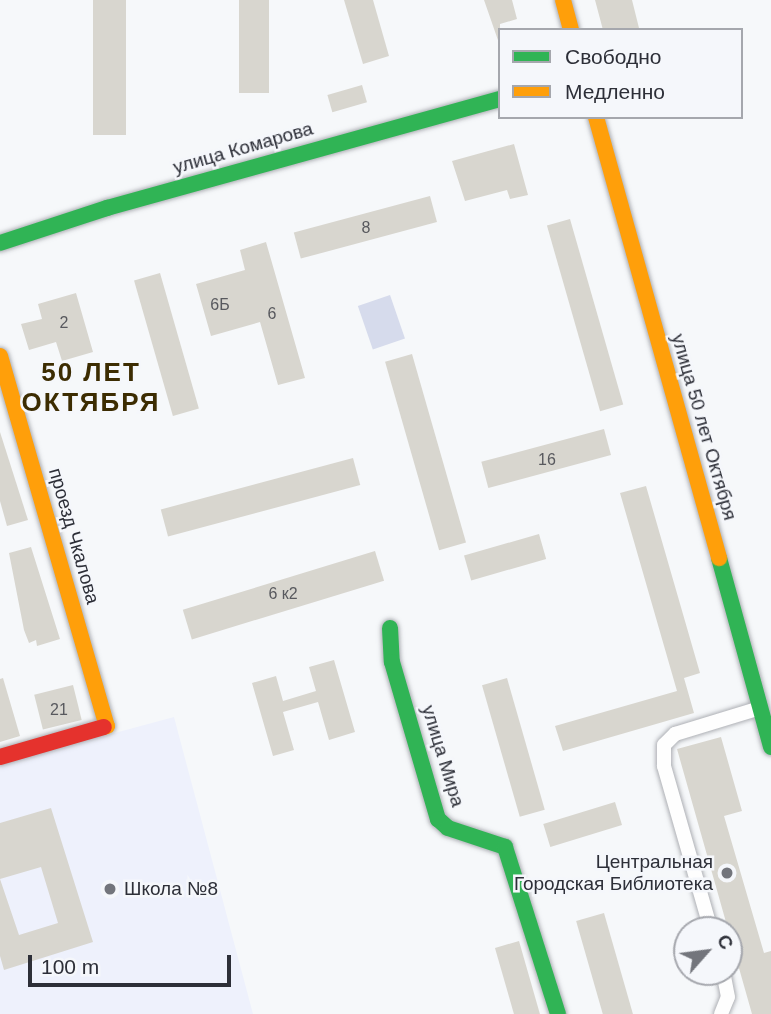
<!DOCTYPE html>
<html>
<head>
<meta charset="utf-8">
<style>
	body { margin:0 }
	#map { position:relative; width:771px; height:1014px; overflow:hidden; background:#f6f8fa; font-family:Arial,sans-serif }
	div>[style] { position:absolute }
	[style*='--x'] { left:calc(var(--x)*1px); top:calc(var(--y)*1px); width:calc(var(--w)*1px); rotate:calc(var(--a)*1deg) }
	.built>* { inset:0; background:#eef1fc }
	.green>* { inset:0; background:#d6dbec; transform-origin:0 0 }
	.building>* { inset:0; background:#d8d6cf; transform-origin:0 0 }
	.roads { filter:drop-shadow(0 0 2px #aeb0b5) drop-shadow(0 0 2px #aeb0b5) }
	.street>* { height:14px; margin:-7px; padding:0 7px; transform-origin:7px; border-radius:7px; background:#fefefe }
	.fast>* { height:16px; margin:-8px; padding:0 8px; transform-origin:8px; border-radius:8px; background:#30b455 }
	.slow>* { height:16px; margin:-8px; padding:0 8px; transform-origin:8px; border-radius:8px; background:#ff9f0a }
	.jam>* { height:16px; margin:-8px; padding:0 8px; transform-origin:8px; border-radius:8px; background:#e5322d }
	.dots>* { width:19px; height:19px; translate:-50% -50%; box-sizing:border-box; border:4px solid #f5f7fb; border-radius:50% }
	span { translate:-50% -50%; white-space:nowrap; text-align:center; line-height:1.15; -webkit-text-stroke:5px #f5f7fb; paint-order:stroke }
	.number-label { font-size:16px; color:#58595e }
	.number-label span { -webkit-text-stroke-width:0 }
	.street-label { font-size:19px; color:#2d2f38 }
	.poi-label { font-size:19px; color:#2d2f38 }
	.right { translate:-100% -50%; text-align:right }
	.left { translate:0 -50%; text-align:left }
	.district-label { font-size:26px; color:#3c2c02; font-weight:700; letter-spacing:2px }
	.legend { position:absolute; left:498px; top:28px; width:245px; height:91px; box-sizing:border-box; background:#f5f7fb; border:2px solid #a5a7ad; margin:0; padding:9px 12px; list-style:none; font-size:21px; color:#2d2f38 }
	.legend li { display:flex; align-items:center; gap:14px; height:35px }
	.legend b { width:35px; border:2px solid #a5a7ad }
	.north { position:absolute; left:673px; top:916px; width:70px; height:70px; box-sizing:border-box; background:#f5f7fb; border:2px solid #a5a7ad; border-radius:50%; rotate:62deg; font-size:19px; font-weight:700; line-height:28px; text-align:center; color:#2d2f38 }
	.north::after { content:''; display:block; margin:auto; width:24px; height:32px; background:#73757c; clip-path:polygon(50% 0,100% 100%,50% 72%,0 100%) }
	.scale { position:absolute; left:28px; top:955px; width:203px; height:32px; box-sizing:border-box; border:4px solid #2d2f38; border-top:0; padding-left:9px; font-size:21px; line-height:24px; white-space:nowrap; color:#2d2f38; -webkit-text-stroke:5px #f5f7fb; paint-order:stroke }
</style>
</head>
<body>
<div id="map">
	<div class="built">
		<i style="clip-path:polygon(174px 717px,253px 1014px,0 1014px,0 764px)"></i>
	</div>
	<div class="green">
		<i style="left:390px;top:295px;width:46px;height:34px;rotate:71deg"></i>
	</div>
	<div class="building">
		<i style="left:93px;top:0;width:33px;height:135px"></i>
		<i style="left:239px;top:0;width:30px;height:93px"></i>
		<i style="clip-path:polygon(344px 0,373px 0,389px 56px,363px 64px)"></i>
		<i style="clip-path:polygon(484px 0,512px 0,517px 19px,500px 24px,500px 46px)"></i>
		<i style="clip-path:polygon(595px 0,632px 0,639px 28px,603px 30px)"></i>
		<i style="left:362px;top:85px;width:18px;height:36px;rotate:74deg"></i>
		<i style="clip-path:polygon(514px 144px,528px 195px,510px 199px,507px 190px,465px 201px,452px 161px)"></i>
		<i style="left:430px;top:196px;width:27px;height:141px;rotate:75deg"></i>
		<i style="left:570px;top:219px;width:193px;height:24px;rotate:74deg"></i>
		<i style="clip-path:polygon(266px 242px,305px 378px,278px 385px,260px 322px,211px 336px,196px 284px,245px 270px,240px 250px)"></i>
		<i style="left:160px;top:273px;width:141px;height:27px;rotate:74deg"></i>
		<i style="clip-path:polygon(76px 293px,93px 352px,62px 361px,56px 342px,29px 350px,21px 324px,42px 319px,38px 304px)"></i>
		<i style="left:412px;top:354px;width:196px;height:28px;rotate:74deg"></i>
		<i style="left:604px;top:429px;width:27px;height:127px;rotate:75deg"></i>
		<i style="clip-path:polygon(0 432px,28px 520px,7px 526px,0 501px)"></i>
		<i style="left:353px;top:458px;width:28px;height:199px;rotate:75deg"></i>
		<i style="clip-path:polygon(646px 486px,700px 673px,684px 678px,694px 713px,563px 751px,555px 726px,677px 691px,620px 493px)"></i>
		<i style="left:539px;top:534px;width:26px;height:78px;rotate:74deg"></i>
		<i style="clip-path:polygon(31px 547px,60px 639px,37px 646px,36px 640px,29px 643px,24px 630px,9px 553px)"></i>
		<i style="left:375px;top:551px;width:31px;height:201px;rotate:73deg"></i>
		<i style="clip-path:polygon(334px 660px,355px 732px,329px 740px,318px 702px,283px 712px,294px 750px,273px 756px,252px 683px,276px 676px,283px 701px,316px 691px,309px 667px)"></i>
		<i style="clip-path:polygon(3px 678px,20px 736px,0 742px,0 679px)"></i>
		<i style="left:507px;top:678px;width:137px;height:26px;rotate:74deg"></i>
		<i style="left:73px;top:685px;width:36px;height:40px;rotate:76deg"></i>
		<i style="clip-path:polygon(721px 737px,742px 811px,724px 816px,764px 953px,771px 951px,771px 1014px,752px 1014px,677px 749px)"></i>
		<i style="left:615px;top:802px;width:24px;height:75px;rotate:73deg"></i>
		<i style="clip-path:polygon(51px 808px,93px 942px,4px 970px,0 956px,0 879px,19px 935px,58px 923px,41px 867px,0 879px,0 823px)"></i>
		<i style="left:604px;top:913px;width:105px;height:29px;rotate:74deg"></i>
		<i style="left:519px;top:941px;width:76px;height:25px;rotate:74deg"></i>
	</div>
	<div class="roads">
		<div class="street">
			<i style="--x:711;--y:930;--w:171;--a:-106"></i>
			<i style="--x:664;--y:766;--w:21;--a:-90"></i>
			<i style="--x:664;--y:745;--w:16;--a:-45"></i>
			<i style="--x:675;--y:734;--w:89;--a:-17"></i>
			<i style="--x:721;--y:1014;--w:18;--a:-68"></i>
			<i style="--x:728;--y:997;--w:25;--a:-101"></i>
		</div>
		<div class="fast">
			<i style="--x:0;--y:243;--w:113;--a:-18.1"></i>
			<i style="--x:107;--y:208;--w:408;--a:-15.5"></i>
			<i style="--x:719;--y:558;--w:196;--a:74.6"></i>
			<i style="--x:390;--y:628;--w:34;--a:87"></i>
			<i style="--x:392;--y:662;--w:164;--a:73.7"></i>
			<i style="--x:438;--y:819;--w:13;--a:42"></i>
			<i style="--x:448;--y:828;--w:60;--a:18.4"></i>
			<i style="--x:505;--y:847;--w:175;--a:72.4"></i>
		</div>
		<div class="slow">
			<i style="--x:563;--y:0;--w:31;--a:75"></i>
			<i style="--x:596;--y:117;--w:458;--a:74.4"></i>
			<i style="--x:0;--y:356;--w:385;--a:73.9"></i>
			<i style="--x:107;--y:726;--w:3;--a:162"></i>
		</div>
		<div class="jam">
			<i style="--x:0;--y:757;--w:108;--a:-16.1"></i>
		</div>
	</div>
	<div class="dots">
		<i style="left:727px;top:873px;background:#73757c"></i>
		<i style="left:110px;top:889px;background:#73757c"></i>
	</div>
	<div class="number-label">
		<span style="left:366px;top:228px">8</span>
		<span style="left:220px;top:305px">6Б</span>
		<span style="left:272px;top:314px">6</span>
		<span style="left:64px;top:323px">2</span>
		<span style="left:547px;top:460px">16</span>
		<span style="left:283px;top:594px">6 к2</span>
		<span style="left:59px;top:710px">21</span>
	</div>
	<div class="street-label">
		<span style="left:243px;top:148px;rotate:-16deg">улица Комарова</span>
		<span style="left:704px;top:427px;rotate:74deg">улица 50 лет Октября</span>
		<span style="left:74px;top:536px;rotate:74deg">проезд Чкалова</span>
		<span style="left:443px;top:756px;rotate:73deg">улица Мира</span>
	</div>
	<div class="poi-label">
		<span class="right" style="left:713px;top:873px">Центральная<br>Городская Библиотека</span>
		<span class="left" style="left:124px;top:889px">Школа №8</span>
	</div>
	<div class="district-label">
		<span style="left:91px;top:388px">50 ЛЕТ<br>ОКТЯБРЯ</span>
	</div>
	<ul class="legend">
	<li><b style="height:9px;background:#30b455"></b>Свободно</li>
	<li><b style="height:9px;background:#ff9f0a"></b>Медленно</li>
	</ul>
	<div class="north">С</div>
	<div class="scale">100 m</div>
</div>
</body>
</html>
